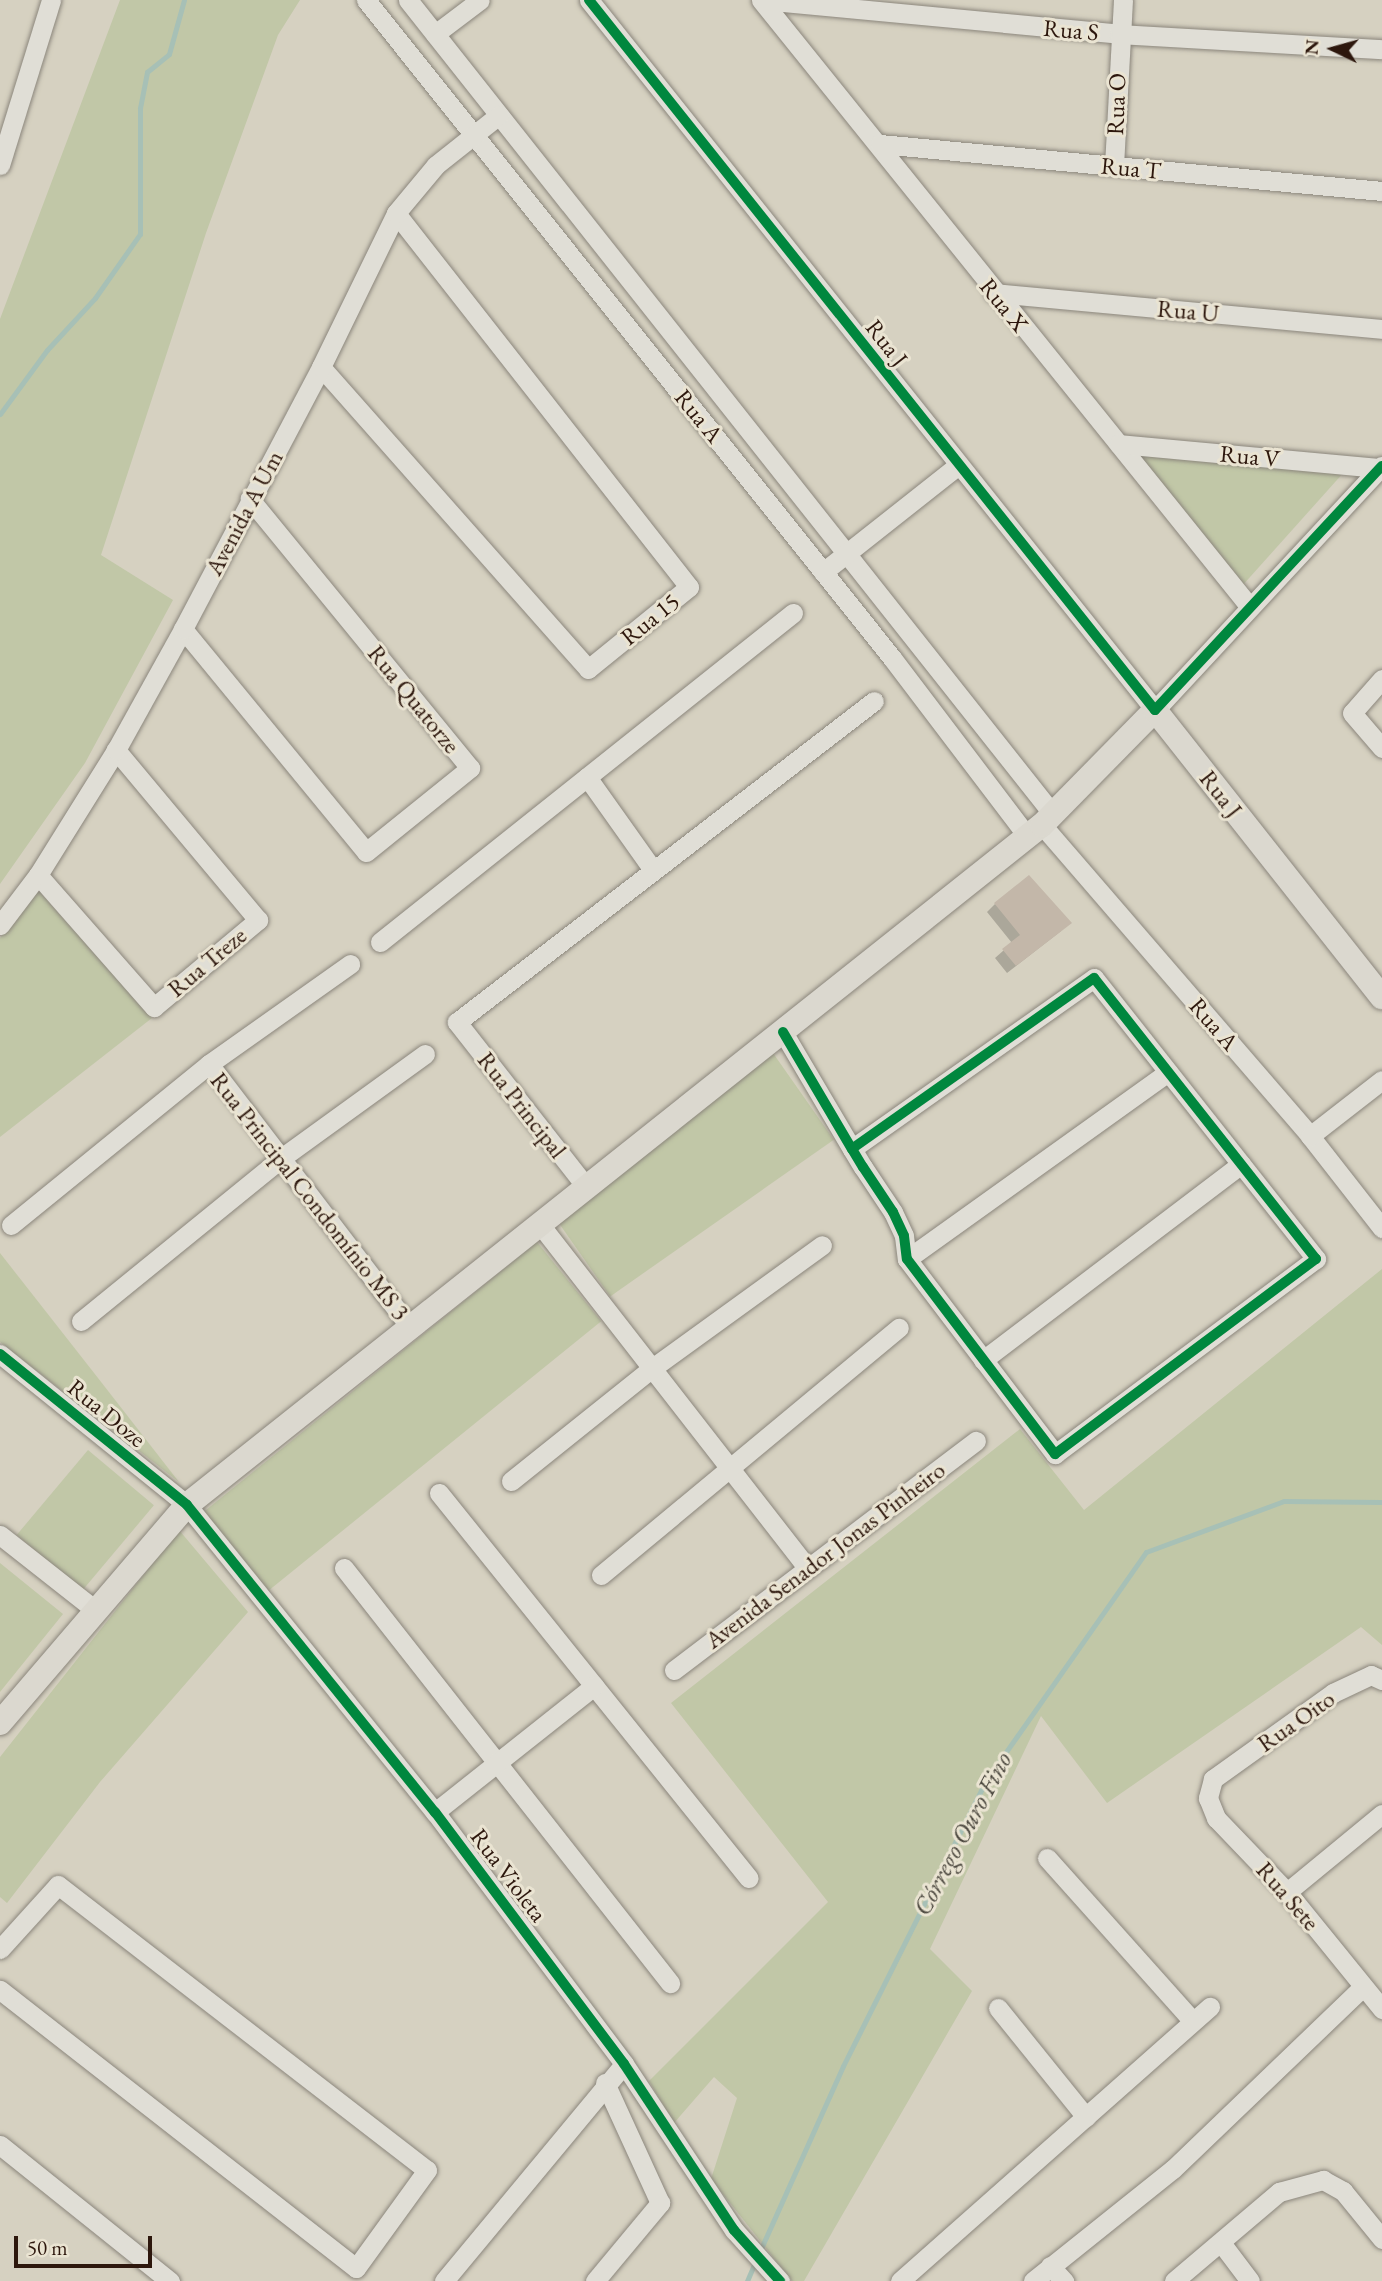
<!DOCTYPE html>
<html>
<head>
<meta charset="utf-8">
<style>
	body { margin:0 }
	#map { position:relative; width:1382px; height:2281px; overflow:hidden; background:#d6d1c1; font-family:"EB Garamond",serif }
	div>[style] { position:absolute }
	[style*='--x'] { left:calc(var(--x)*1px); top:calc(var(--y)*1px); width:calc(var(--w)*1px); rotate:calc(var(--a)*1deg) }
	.green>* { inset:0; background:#c1c7a7; transform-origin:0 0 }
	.shadow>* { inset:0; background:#0003 }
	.stream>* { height:5px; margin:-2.5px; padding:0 2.5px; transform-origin:2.5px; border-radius:2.5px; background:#a7c0b6 }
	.building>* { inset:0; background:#c3b7a9 }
	.roads { filter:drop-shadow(0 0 2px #8b867c) drop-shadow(0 0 2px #8b867c) }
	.minor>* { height:19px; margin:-9.5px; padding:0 9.5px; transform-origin:9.5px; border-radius:9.5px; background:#e0ded6 }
	.major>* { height:24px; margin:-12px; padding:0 12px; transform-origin:12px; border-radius:12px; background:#dbd8cf }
	.cycleway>* { height:10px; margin:-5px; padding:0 5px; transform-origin:5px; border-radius:5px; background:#00873e }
	span { translate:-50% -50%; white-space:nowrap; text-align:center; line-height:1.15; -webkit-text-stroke:6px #eae4d2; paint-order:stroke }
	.street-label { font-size:24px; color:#2d170d }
	.water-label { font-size:26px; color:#4c483f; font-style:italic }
	.north { position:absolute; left:1298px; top:14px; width:70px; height:70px; -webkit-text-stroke:5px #eae4d2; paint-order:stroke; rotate:275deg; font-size:19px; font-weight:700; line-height:28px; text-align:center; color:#2d170d }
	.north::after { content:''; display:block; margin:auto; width:24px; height:32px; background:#2d170d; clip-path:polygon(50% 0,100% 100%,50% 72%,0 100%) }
	.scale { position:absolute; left:14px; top:2236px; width:138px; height:32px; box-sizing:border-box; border:4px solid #2d170d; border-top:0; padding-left:9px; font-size:21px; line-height:24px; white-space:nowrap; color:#2d170d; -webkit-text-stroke:5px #eae4d2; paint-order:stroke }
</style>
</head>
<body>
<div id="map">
	<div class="green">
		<i style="clip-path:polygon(120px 0,300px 0,278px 35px,206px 233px,101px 555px,173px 600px,85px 763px,0 884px,0 319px)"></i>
		<i style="clip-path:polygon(1132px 451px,1345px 471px,1242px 586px)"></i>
		<i style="clip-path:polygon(37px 889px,152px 1018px,0 1137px,0 938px)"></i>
		<i style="left:773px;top:1053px;width:106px;height:273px;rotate:55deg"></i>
		<i style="left:537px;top:1242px;width:102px;height:431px;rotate:51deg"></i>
		<i style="clip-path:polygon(0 1253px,98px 1378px,179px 1482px,0 1342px)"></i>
		<i style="clip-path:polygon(1382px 1269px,1382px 1645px,1361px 1627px,1107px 1803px,1041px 1716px,930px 1949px,972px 1991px,804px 2281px,792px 2281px,711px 2179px,737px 2098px,714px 2077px,674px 2123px,649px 2081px,828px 1902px,671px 1703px,1020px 1429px,1084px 1510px)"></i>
		<i style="left:88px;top:1450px;width:86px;height:111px;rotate:40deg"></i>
		<i style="clip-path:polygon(179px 1530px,248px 1612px,100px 1782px,7px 1903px,0 1897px,0 1757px)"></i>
		<i style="clip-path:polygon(0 1563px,63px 1614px,0 1692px)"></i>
	</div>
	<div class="shadow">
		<i style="clip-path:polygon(995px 904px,1061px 931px,1007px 973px,995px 958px,1012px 943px,987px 912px)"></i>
	</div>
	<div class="stream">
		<i style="--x:0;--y:414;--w:79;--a:-53.7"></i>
		<i style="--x:47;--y:350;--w:71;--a:-47.3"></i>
		<i style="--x:95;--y:298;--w:78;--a:-54.9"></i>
		<i style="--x:140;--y:234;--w:126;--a:-90"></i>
		<i style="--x:140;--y:108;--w:37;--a:-79"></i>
		<i style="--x:147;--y:72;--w:28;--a:-39"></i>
		<i style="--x:169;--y:54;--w:56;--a:-74.5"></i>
		<i style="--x:759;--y:2253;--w:205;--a:-65.8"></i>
		<i style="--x:843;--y:2066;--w:321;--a:-63.4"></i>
		<i style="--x:987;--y:1779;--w:277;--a:-55"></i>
		<i style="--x:1146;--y:1552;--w:147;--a:-20.3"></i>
		<i style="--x:1284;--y:1501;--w:98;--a:0.6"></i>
		<i style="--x:747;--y:2281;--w:21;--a:-67"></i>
	</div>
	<div class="building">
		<i style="clip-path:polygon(1029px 875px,1072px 923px,1016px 966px,1002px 949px,1020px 935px,994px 903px)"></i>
	</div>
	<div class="roads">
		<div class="minor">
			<i style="--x:366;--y:0;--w:842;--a:51.36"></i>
			<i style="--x:892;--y:658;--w:223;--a:52.8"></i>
			<i style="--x:408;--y:0;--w:1037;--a:51.62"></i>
			<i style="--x:589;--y:0;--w:908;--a:51.44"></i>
			<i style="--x:1155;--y:710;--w:333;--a:-47.1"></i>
			<i style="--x:761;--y:0;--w:779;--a:51.15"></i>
			<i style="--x:762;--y:0;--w:359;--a:5.4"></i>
			<i style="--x:1119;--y:34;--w:263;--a:3.3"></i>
			<i style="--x:435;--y:34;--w:56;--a:-37.1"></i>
			<i style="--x:880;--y:144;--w:504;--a:5.35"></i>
			<i style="--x:0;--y:165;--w:173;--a:-72.8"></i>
			<i style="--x:1114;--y:166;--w:166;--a:-86.9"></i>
			<i style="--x:994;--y:293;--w:390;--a:5.3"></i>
			<i style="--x:321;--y:367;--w:403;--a:48.5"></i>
			<i style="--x:588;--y:669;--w:130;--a:-39.1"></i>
			<i style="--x:689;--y:587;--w:475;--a:-128.1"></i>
			<i style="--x:1119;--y:444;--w:262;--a:5.3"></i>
			<i style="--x:823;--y:572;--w:171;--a:-38.3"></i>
			<i style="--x:183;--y:629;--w:288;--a:50.6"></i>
			<i style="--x:366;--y:852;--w:134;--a:-38.9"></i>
			<i style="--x:470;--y:768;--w:348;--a:-129.3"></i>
			<i style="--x:1382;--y:679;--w:45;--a:131.4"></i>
			<i style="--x:1352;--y:713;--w:46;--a:49.4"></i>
			<i style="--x:587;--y:777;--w:114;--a:54.6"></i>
			<i style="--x:1042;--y:825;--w:411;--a:49.2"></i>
			<i style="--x:1310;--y:1136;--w:117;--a:52"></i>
			<i style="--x:38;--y:875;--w:176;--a:48.7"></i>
			<i style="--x:154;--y:1007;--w:136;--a:-39.9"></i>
			<i style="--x:258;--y:920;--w:222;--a:-129.9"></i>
			<i style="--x:0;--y:925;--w:63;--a:-52.8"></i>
			<i style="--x:38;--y:875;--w:147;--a:-58"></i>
			<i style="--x:116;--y:750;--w:138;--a:-61"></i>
			<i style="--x:183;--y:629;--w:296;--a:-62.2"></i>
			<i style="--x:321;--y:367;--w:171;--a:-64"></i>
			<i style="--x:396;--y:213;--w:62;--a:-50.2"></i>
			<i style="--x:436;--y:165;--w:80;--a:-38.4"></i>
			<i style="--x:380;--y:942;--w:528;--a:-38.54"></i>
			<i style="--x:783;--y:1032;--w:136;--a:59.5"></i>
			<i style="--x:852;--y:1149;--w:21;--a:59"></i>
			<i style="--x:863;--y:1167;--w:54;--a:56.3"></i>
			<i style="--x:893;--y:1212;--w:26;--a:65"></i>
			<i style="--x:904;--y:1236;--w:23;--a:83"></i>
			<i style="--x:907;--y:1259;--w:245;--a:52.8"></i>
			<i style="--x:1055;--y:1454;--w:326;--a:-36.8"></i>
			<i style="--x:1316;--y:1259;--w:358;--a:-128.3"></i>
			<i style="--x:1094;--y:978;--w:296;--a:144.8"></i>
			<i style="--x:209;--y:1064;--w:332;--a:52.6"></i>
			<i style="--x:1310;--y:1136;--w:91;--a:-37.9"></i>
			<i style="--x:587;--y:1188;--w:211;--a:-128.1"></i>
			<i style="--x:457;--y:1022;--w:526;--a:-37.59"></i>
			<i style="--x:11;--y:1225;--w:255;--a:-39.1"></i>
			<i style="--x:209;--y:1064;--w:173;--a:-35.3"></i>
			<i style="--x:542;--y:1227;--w:432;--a:52.1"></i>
			<i style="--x:907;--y:1259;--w:321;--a:-35.6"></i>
			<i style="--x:81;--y:1321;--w:257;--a:-39.1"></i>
			<i style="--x:280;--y:1159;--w:179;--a:-35.9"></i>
			<i style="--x:0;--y:1354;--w:240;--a:38.9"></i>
			<i style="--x:187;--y:1505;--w:395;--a:51.1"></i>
			<i style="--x:435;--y:1812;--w:315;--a:53.1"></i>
			<i style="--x:624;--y:2064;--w:199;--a:56.5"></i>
			<i style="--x:734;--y:2230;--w:69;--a:48"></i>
			<i style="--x:983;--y:1360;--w:324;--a:-37.2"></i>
			<i style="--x:511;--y:1481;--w:179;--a:-38.7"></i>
			<i style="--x:651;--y:1369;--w:211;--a:-35.9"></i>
			<i style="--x:439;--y:1493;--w:494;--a:51.2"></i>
			<i style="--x:0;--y:1535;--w:120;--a:38.2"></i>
			<i style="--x:344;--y:1568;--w:528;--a:51.85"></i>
			<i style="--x:601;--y:1575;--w:387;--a:-39.7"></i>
			<i style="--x:674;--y:1670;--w:379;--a:-37.2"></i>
			<i style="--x:1382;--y:1680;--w:12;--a:-156"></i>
			<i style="--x:1371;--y:1675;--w:42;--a:154.7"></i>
			<i style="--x:1333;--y:1693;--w:148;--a:144.4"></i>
			<i style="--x:1213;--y:1779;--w:20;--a:105"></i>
			<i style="--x:1208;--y:1798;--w:22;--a:68"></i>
			<i style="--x:1216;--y:1818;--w:103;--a:46.2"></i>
			<i style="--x:1287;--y:1892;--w:151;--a:50.9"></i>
			<i style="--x:435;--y:1812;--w:203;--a:-38.4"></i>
			<i style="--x:1047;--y:1858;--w:217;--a:48.2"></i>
			<i style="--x:1287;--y:1892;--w:123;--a:-39.4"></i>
			<i style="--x:0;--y:1949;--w:86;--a:-47.8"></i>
			<i style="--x:58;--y:1885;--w:466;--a:37.7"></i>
			<i style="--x:427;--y:2170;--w:121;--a:125.9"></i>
			<i style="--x:356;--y:2268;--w:452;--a:-142"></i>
			<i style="--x:998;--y:2008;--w:140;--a:51.1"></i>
			<i style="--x:0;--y:2145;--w:218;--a:38.7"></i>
			<i style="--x:1222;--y:2244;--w:46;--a:52.9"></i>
			<i style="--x:1050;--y:2266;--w:21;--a:47"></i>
			<i style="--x:444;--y:2281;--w:282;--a:-50.3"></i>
			<i style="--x:595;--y:2281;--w:102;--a:-50.2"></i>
			<i style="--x:660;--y:2203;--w:132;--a:-114.6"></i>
			<i style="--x:900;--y:2281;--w:414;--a:-41.5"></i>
			<i style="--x:1033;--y:2281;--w:179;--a:-38.7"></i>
			<i style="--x:1173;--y:2169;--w:263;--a:-43.8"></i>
			<i style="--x:1174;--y:2281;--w:138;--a:-40.3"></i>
			<i style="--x:1279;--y:2192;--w:46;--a:-15.3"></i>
			<i style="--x:1323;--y:2180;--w:23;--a:29"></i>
			<i style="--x:1343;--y:2191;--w:62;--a:50.9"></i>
		</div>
		<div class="major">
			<i style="--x:0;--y:1723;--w:287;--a:-49.4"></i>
			<i style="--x:187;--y:1505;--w:1092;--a:-38.5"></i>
			<i style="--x:1042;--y:825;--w:161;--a:-45.5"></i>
			<i style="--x:1155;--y:710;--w:366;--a:51.7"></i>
		</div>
	</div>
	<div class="cycleway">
		<i style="--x:589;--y:0;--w:908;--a:51.44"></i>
		<i style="--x:1155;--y:710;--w:333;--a:-47.1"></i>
		<i style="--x:783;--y:1032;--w:136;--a:59.5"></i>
		<i style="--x:852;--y:1149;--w:21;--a:59"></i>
		<i style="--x:863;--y:1167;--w:54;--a:56.3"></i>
		<i style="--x:893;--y:1212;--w:26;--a:65"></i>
		<i style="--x:904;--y:1236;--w:23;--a:83"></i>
		<i style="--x:907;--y:1259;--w:245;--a:52.8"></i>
		<i style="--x:1055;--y:1454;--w:326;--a:-36.8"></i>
		<i style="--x:1316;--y:1259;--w:358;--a:-128.3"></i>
		<i style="--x:1094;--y:978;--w:296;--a:144.8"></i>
		<i style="--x:0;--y:1354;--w:240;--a:38.9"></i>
		<i style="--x:187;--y:1505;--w:395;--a:51.1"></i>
		<i style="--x:435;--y:1812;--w:315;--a:53.1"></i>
		<i style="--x:624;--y:2064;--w:199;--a:56.5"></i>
		<i style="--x:734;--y:2230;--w:69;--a:48"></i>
	</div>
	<div class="street-label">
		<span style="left:1071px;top:30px;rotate:5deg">Rua S</span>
		<span style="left:1116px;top:104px;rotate:-88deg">Rua O</span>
		<span style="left:1131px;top:168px;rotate:5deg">Rua T</span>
		<span style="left:1004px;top:305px;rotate:51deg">Rua X</span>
		<span style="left:1188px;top:311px;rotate:5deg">Rua U</span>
		<span style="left:887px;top:343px;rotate:52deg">Rua J</span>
		<span style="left:699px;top:416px;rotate:51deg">Rua A</span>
		<span style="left:1250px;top:456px;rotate:5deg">Rua V</span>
		<span style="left:244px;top:513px;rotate:-62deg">Avenida A Um</span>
		<span style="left:650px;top:619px;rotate:-39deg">Rua 15</span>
		<span style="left:414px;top:699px;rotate:51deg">Rua Quatorze</span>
		<span style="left:1221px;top:794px;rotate:52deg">Rua J</span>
		<span style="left:207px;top:962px;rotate:-40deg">Rua Treze</span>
		<span style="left:1214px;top:1024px;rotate:49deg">Rua A</span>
		<span style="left:522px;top:1105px;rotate:52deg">Rua Principal</span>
		<span style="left:310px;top:1196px;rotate:52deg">Rua Principal Condomínio MS 3</span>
		<span style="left:107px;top:1413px;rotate:39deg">Rua Doze</span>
		<span style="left:825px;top:1555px;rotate:-37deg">Avenida Senador Jonas Pinheiro</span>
		<span style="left:1296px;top:1721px;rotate:-35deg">Rua Oito</span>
		<span style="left:509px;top:1875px;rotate:53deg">Rua Violeta</span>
		<span style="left:1288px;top:1896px;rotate:49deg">Rua Sete</span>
	</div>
	<div class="water-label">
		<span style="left:963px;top:1834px;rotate:-62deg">Córrego Ouro Fino</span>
	</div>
	<div class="north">N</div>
	<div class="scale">50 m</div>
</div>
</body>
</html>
